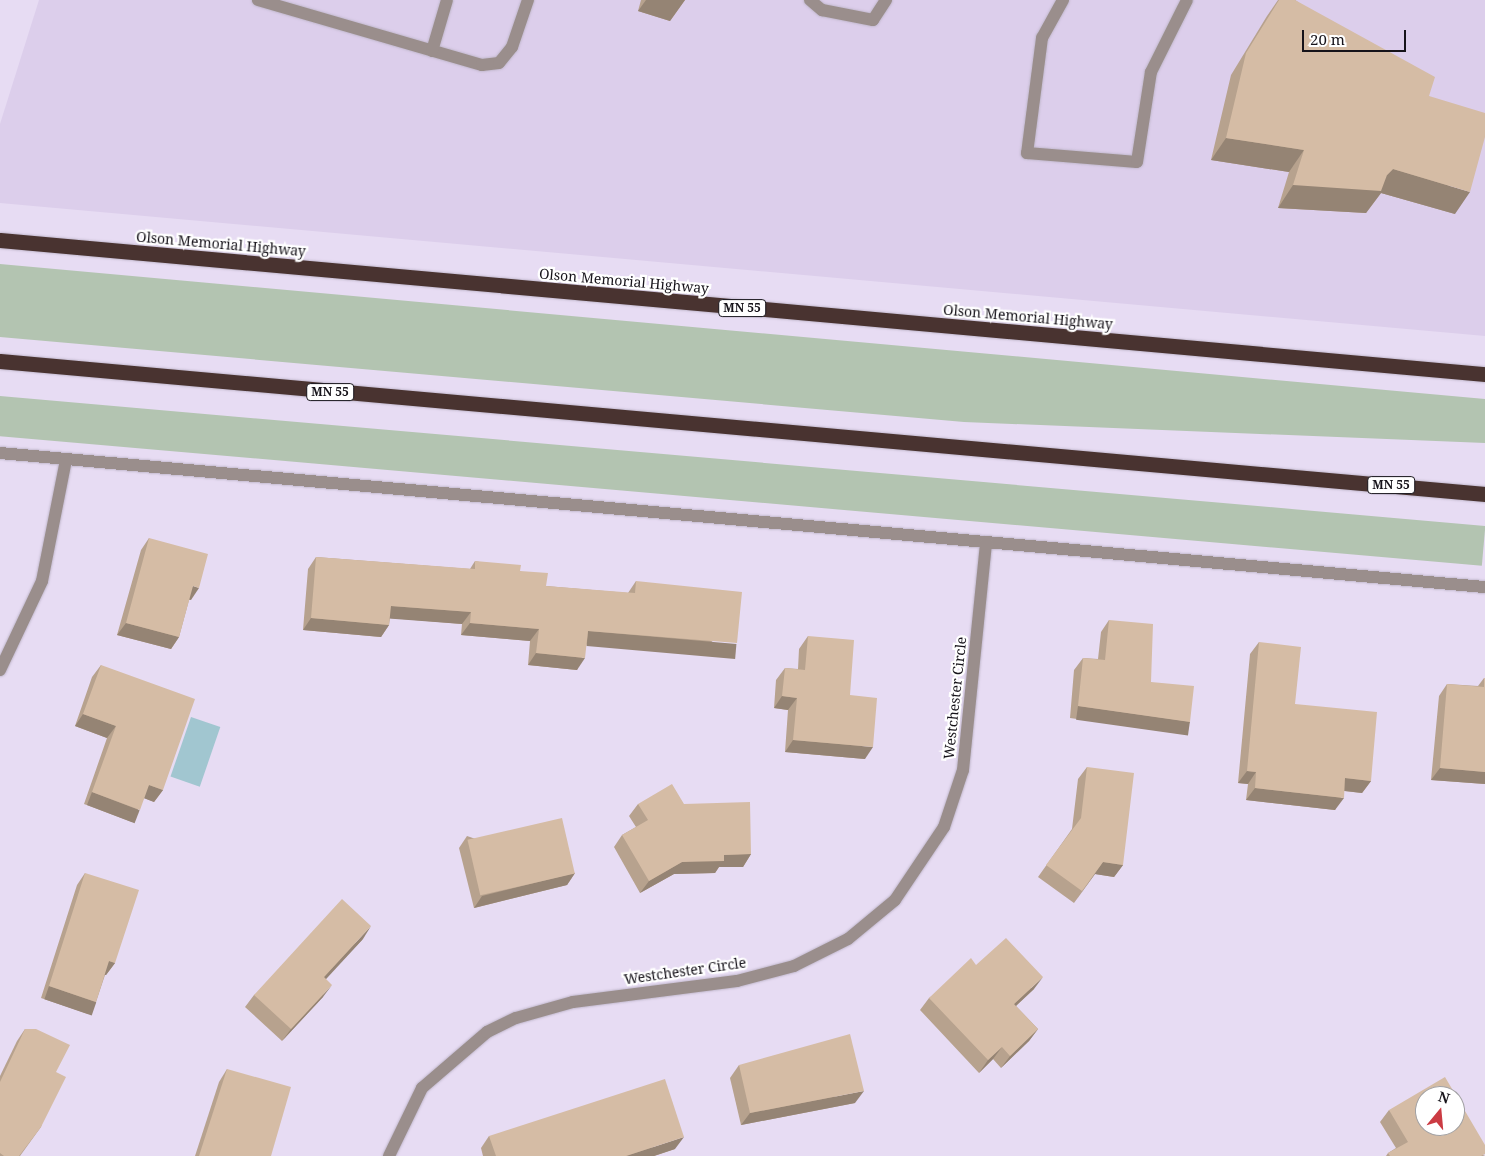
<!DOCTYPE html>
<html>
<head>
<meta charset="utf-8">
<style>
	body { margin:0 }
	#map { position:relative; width:1485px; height:1156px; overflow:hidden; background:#e7dcf3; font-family:"Noto Serif",serif }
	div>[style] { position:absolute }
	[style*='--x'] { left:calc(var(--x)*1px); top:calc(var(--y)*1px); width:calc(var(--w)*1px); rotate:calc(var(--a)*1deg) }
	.built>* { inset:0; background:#dcceeb }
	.green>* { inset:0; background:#b3c4b1; transform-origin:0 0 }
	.water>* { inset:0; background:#a1c6d0; transform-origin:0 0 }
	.roads { filter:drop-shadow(0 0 1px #c1b8cc) drop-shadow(0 0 1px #c1b8cc) }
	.minor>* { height:12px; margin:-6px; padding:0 6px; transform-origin:6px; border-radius:6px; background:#9a8e8c }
	.highway>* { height:15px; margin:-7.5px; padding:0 7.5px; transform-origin:7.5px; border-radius:7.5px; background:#493330 }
	.wall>* { inset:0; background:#b7a28e }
	.shaded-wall>* { inset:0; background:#958474; transform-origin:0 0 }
	.building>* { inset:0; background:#d5bca5; transform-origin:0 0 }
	span { translate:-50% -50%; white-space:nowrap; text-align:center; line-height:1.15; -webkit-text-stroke:4.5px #fff; paint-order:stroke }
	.shield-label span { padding:1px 4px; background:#fff; border:1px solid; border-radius:4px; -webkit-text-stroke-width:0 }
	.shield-label { font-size:12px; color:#16131a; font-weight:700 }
	.street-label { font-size:14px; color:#16131a }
	.north { position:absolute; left:1415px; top:1086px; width:50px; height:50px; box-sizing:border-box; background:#fff; border:1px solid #a2a1a3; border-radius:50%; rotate:17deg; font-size:14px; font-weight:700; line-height:20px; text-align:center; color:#16131a }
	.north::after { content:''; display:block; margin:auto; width:18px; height:22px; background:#cb3b43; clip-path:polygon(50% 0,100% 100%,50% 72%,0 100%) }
	.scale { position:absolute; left:1302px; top:30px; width:104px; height:22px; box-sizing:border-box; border:2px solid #16131a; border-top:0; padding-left:6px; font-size:15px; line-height:18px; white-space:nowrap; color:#16131a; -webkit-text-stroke:4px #fff; paint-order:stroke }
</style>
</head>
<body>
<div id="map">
	<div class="built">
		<i style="clip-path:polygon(39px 0,1485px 0,1485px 336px,0 203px,0 124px)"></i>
	</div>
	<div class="green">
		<i style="clip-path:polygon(0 264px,1485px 399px,1485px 443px,964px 422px,0 337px)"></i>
		<i style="left:0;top:396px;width:1491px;height:40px;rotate:5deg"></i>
	</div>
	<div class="water">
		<i style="left:191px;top:717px;width:31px;height:63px;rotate:19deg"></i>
	</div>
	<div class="roads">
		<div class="minor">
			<i style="--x:258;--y:0;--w:233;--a:16.2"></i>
			<i style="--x:482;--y:65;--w:17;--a:-7"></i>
			<i style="--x:499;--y:63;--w:21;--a:-51"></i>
			<i style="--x:512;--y:47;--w:50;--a:-71.2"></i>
			<i style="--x:810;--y:0;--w:16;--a:40"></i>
			<i style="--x:822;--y:10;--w:52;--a:11.1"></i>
			<i style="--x:873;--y:20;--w:24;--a:-57"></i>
			<i style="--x:1063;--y:0;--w:43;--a:118.9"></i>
			<i style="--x:1042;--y:38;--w:116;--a:97.4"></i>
			<i style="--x:1027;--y:153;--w:110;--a:4.7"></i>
			<i style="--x:1137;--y:162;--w:91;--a:-81.2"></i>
			<i style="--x:1151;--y:72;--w:80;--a:-63.4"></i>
			<i style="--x:432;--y:51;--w:53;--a:-73.6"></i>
			<i style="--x:0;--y:453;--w:1491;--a:5.16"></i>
			<i style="--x:0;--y:670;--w:98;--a:-64.7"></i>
			<i style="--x:42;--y:581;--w:123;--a:-78.8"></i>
			<i style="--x:389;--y:1156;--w:76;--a:-64.1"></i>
			<i style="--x:422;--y:1088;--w:86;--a:-40.7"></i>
			<i style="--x:487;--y:1032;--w:32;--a:-26"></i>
			<i style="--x:516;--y:1018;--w:59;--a:-15.7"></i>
			<i style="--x:573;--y:1002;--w:165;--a:-7.3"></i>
			<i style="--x:737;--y:981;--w:59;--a:-14.7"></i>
			<i style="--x:794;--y:966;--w:60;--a:-26.6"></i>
			<i style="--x:848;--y:939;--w:61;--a:-39.7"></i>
			<i style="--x:895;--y:900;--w:88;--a:-56.1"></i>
			<i style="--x:944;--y:827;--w:60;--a:-71.6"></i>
			<i style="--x:963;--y:770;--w:229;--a:-84.2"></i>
		</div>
		<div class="highway">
			<i style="--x:0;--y:240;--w:1491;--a:5.16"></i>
			<i style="--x:0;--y:361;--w:1491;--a:5.12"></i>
		</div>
	</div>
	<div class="wall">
		<i style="clip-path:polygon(641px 0,685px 0,670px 21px,638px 11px)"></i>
		<i style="clip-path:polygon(1278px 0,1295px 0,1429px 96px,1455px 214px,1381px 193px,1366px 213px,1278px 208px,1289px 172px,1211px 160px,1231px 75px,1267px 16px)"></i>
		<i style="clip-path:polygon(149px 538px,191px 600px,189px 600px,179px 637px,171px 649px,117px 635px,141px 550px)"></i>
		<i style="clip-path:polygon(316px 557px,470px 569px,475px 561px,520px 571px,546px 586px,628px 593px,636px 581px,729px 655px,587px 644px,577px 670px,528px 665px,530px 641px,461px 635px,462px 624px,390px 618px,389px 625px,381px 637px,303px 630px,308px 569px)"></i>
		<i style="clip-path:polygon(1109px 620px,1151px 682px,1190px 722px,1182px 734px,1070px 718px,1074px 670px,1083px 658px,1098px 659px,1101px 632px)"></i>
		<i style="clip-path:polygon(808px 636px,850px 695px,865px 759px,785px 752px,788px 710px,774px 708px,776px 680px,785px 668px,798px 669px,799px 649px)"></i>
		<i style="clip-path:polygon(1259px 642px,1295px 704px,1371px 781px,1362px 793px,1344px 791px,1335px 810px,1246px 800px,1248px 784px,1238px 783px,1250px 654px)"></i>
		<i style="clip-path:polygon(101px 665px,163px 790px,154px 802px,144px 798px,132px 822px,84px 804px,107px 738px,75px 726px,92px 677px)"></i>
		<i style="clip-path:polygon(1484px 678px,1485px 678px,1485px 784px,1431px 780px,1439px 696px,1447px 684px,1478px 686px)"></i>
		<i style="clip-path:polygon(1087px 767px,1123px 865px,1114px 877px,1095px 874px,1074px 903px,1038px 877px,1072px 829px,1078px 779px)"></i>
		<i style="clip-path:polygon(638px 804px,684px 804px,751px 854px,743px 867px,719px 867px,715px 873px,674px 874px,640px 893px,614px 847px,622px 835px,636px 827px,629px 816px)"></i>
		<i style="clip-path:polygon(467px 836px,575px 873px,567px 885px,474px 908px,459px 848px)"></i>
		<i style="clip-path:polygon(85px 873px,115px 963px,106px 975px,105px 975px,96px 1002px,88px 1014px,41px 998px,77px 885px)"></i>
		<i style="clip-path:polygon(363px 939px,325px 979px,323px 997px,282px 1041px,245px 1007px,254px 995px)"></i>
		<i style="clip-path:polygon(976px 965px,1034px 989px,1016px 1006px,1038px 1029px,1029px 1041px,1001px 1068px,993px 1059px,979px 1073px,920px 1010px,929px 998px)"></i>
		<i style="clip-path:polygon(25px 1029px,56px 1072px,41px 1127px,20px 1156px,0 1156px,0 1076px,17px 1041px)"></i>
		<i style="clip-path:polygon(739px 1065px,855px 1103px,741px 1125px,730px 1078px)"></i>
		<i style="clip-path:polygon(227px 1069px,271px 1156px,195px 1156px,219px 1082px)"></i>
		<i style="clip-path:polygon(1389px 1110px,1485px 1156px,1386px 1156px,1388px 1153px,1396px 1148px,1380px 1122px)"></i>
		<i style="clip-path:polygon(489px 1136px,675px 1149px,654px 1156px,483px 1156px,481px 1148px)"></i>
	</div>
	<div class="shaded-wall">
		<i style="clip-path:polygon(646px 0,685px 0,670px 21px,638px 11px)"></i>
		<i style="clip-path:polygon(1226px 138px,1304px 150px,1289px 172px,1211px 160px)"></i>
		<i style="clip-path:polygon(1393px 169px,1470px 192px,1455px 214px,1381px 193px,1366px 213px,1278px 208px,1293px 185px,1387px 175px)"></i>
		<i style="clip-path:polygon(193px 586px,199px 588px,191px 600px,184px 598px)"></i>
		<i style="clip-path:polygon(391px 606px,471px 612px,462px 624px,382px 618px)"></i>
		<i style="clip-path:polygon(311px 618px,389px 625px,381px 637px,303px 630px)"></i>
		<i style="clip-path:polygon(126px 623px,179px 637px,171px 649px,117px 635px)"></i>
		<i style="clip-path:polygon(470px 623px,539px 629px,530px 641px,461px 635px)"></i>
		<i style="left:588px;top:631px;width:149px;height:15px;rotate:5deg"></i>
		<i style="clip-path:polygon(536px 653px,585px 658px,577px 670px,528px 665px)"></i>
		<i style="clip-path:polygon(782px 696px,797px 698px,788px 710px,774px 708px)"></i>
		<i style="left:1078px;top:706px;width:113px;height:14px;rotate:8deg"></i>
		<i style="clip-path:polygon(83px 714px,116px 726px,107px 738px,75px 726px)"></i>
		<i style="clip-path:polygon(793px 740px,873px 747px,865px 759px,785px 752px)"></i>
		<i style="clip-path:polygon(1440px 768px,1485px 772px,1485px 784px,1431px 780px)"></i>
		<i style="clip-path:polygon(1247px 771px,1256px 772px,1248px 784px,1238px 783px)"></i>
		<i style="clip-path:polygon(1345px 778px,1371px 781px,1362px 793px,1337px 790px)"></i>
		<i style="clip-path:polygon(149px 785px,163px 790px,154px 802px,141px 797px)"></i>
		<i style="clip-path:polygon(1255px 788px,1344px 798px,1335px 810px,1246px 800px)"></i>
		<i style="left:92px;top:792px;width:51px;height:14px;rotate:21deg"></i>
		<i style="clip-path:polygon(751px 854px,743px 867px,719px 867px,715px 873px,674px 874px,640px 893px,649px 881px,682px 862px,724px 855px)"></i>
		<i style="clip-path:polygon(1103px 862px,1123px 865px,1114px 877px,1095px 874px,1074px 903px)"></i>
		<i style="clip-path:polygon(575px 873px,567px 885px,474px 908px,482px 896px)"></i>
		<i style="clip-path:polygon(371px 926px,363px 939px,316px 990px,324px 977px)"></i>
		<i style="clip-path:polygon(109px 961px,115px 963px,106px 975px,101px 974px)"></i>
		<i style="clip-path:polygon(1043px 977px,1034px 989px,1005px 1016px,1014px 1004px)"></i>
		<i style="clip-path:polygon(332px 985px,323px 997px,282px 1041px,291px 1029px)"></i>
		<i style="left:49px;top:986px;width:50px;height:14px;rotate:19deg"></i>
		<i style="clip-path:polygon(1038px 1029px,1029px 1041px,1001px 1068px,1010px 1056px)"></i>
		<i style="clip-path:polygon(1002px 1047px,993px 1059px,979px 1073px,988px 1060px)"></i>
		<i style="clip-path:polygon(864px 1091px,855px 1103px,741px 1125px,750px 1113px)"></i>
		<i style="clip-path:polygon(684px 1137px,675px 1149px,654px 1156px,626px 1156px)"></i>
	</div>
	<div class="building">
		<i style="clip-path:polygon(1279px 0,1295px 0,1435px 77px,1429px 96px,1485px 113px,1485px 137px,1470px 192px,1393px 169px,1387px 175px,1381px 191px,1293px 185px,1304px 150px,1226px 138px,1246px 53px)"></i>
		<i style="clip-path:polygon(149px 538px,208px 554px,199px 588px,193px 586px,179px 637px,126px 623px)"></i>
		<i style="clip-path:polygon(316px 557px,475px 569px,475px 561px,521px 565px,520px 571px,548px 573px,546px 586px,635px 593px,636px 581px,742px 592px,737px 643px,588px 631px,585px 658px,536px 653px,539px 629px,470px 623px,471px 612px,391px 606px,389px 625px,311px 618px)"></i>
		<i style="clip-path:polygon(1109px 620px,1153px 624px,1151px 682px,1194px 686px,1190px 722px,1078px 706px,1083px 658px,1105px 660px)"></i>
		<i style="clip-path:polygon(808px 636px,854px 640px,850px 695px,877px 698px,873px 747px,793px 740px,797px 698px,782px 696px,785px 668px,805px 670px)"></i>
		<i style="clip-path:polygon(1259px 642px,1301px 647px,1295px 704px,1377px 712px,1371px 781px,1345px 778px,1344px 798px,1255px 788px,1256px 772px,1247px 771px)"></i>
		<i style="clip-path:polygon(101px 665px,195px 699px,163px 790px,149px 785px,140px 810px,92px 792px,116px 726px,83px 714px)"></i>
		<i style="clip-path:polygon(1484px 678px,1485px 678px,1485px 772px,1440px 768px,1447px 684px,1484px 687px)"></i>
		<i style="clip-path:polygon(1087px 767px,1134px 773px,1123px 865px,1103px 862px,1082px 891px,1046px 865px,1081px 818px)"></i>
		<i style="clip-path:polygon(672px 784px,684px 804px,750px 802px,751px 854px,724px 855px,724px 861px,682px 862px,649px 881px,622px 835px,648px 820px,638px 804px)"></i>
		<i style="left:562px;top:818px;width:57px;height:97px;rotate:77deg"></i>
		<i style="clip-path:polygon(85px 873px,139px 890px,115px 963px,109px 961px,96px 1002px,49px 986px)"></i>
		<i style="clip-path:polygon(342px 899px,371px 926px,324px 977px,332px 985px,291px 1029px,254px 995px)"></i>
		<i style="clip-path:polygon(1006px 938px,1043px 977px,1014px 1004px,1038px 1029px,1010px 1056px,1002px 1047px,988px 1060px,929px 998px,971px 958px,976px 965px)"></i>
		<i style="clip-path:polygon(25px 1029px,36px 1029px,70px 1045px,56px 1072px,66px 1077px,41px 1127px,19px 1156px,4px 1156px,0 1153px,0 1082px)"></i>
		<i style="clip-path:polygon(850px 1034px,864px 1091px,750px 1113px,739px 1065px)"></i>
		<i style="clip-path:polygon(227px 1069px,291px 1087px,271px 1156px,199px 1156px)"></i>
		<i style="clip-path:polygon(evenodd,1445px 1077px,1485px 1145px,1485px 1154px,1481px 1156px,1390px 1156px,1388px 1153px,1408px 1142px,1389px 1110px,1445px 1077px,1425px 1096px,1455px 1096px,1455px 1126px,1425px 1126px,1425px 1096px)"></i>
		<i style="clip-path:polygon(665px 1079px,684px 1137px,626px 1156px,496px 1156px,489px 1136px)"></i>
	</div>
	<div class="shield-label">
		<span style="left:742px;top:308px">MN 55</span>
		<span style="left:330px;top:392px">MN 55</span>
		<span style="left:1391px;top:485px">MN 55</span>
	</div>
	<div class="street-label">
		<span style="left:221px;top:244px;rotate:5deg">Olson Memorial Highway</span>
		<span style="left:624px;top:281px;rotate:5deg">Olson Memorial Highway</span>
		<span style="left:1028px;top:317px;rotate:5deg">Olson Memorial Highway</span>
		<span style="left:955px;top:698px;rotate:-84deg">Westchester Circle</span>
		<span style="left:685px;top:971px;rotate:-8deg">Westchester Circle</span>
	</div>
	<div class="north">N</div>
	<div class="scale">20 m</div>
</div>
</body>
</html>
